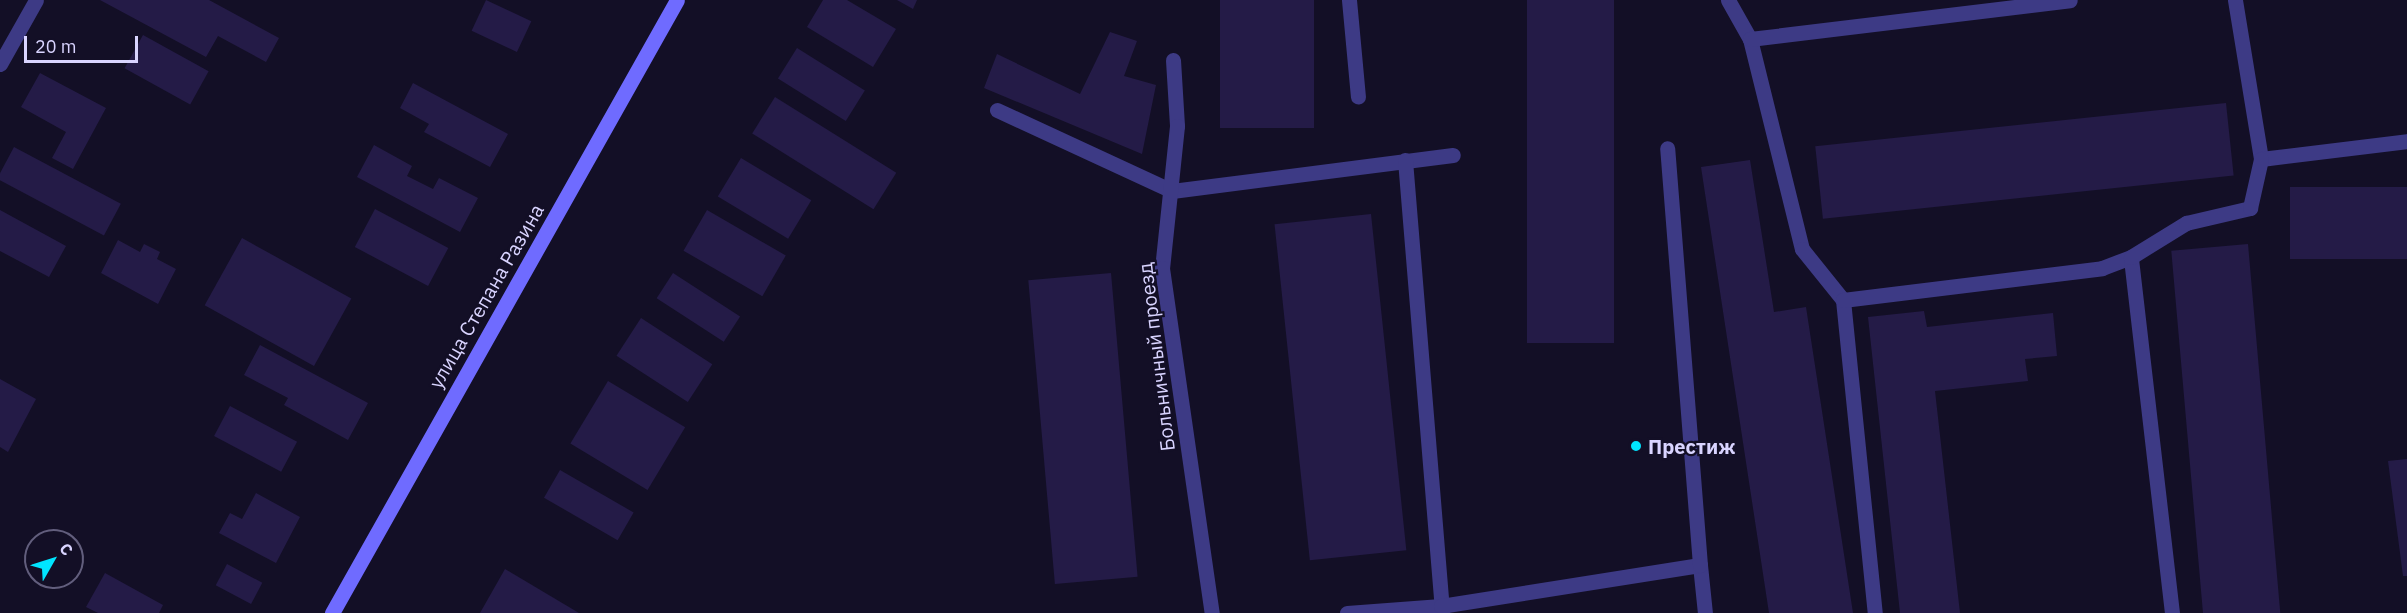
<!DOCTYPE html>
<html>
<head>
<meta charset="utf-8">
<style>
	body { margin:0 }
	#map { position:relative; width:2407px; height:613px; overflow:hidden; background:#130f26; font-family:"IBM Plex Sans",sans-serif }
	div>[style] { position:absolute }
	[style*='--x'] { left:calc(var(--x)*1px); top:calc(var(--y)*1px); width:calc(var(--w)*1px); rotate:calc(var(--a)*1deg) }
	.building>* { inset:0; background:#241b47; transform-origin:0 0 }
	.lane>* { height:15px; margin:-7.5px; padding:0 7.5px; transform-origin:7.5px; border-radius:7.5px; background:#3d3a85 }
	.street>* { height:15px; margin:-7.5px; padding:0 7.5px; transform-origin:7.5px; border-radius:7.5px; background:#3d3a85 }
	.secondary>* { height:15px; margin:-7.5px; padding:0 7.5px; transform-origin:7.5px; border-radius:7.5px; background:#6f6bff }
	.dots>* { width:16px; height:16px; translate:-50% -50%; box-sizing:border-box; border:3px solid #130f26; border-radius:50% }
	span { translate:-50% -50%; white-space:nowrap; text-align:center; line-height:1.15; -webkit-text-stroke:4.5px #130f26; paint-order:stroke }
	.street-label { font-size:20px; color:#d9d4ff }
	.poi-label { font-size:20px; color:#d9d4ff; font-weight:700 }
	.left { translate:0 -50%; text-align:left }
	.north { position:absolute; left:24px; top:529px; width:60px; height:60px; box-sizing:border-box; background:#130f26; border:2px solid #625e7d; border-radius:50%; rotate:51deg; font-size:16px; font-weight:700; line-height:24px; text-align:center; color:#d9d4ff }
	.north::after { content:''; display:block; margin:auto; width:21px; height:27px; background:#00e5ff; clip-path:polygon(50% 0,100% 100%,50% 72%,0 100%) }
	.scale { position:absolute; left:24px; top:36px; width:114px; height:27px; box-sizing:border-box; border:3px solid #d9d4ff; border-top:0; padding-left:8px; font-size:18px; line-height:21px; white-space:nowrap; color:#d9d4ff; -webkit-text-stroke:4px #130f26; paint-order:stroke }
</style>
</head>
<body>
<div id="map">
	<div class="building">
		<i style="clip-path:polygon(100px 0,209px 0,279px 38px,266px 62px,218px 36px,206px 57px)"></i>
		<i style="left:486px;top:0;width:50px;height:34px;rotate:25deg"></i>
		<i style="clip-path:polygon(823px 0,847px 0,896px 29px,873px 67px,807px 27px)"></i>
		<i style="clip-path:polygon(897px 0,917px 0,913px 9px)"></i>
		<i style="left:1220px;top:0;width:94px;height:128px"></i>
		<i style="left:1527px;top:0;width:87px;height:343px"></i>
		<i style="clip-path:polygon(1110px 32px,1137px 41px,1124px 76px,1156px 85px,1142px 154px,984px 88px,997px 54px,1080px 94px)"></i>
		<i style="left:143px;top:35px;width:75px;height:38px;rotate:29deg"></i>
		<i style="left:797px;top:48px;width:80px;height:36px;rotate:32deg"></i>
		<i style="clip-path:polygon(40px 73px,106px 108px,73px 169px,52px 158px,66px 132px,21px 107px)"></i>
		<i style="clip-path:polygon(413px 83px,508px 134px,490px 167px,424px 132px,429px 124px,400px 108px)"></i>
		<i style="left:775px;top:97px;width:143px;height:43px;rotate:32deg"></i>
		<i style="left:2226px;top:103px;width:73px;height:413px;rotate:84deg"></i>
		<i style="clip-path:polygon(374px 145px,412px 166px,407px 176px,433px 189px,439px 178px,478px 198px,460px 232px,357px 177px)"></i>
		<i style="left:14px;top:147px;width:121px;height:36px;rotate:28deg"></i>
		<i style="left:741px;top:158px;width:82px;height:45px;rotate:31deg"></i>
		<i style="clip-path:polygon(1750px 160px,1774px 312px,1806px 307px,1853px 613px,1769px 613px,1701px 167px)"></i>
		<i style="left:2407px;top:187px;width:72px;height:117px;rotate:90deg"></i>
		<i style="left:375px;top:209px;width:83px;height:43px;rotate:28deg"></i>
		<i style="clip-path:polygon(0 210px,66px 246px,49px 277px,0 251px)"></i>
		<i style="left:707px;top:210px;width:91px;height:47px;rotate:30deg"></i>
		<i style="left:1371px;top:214px;width:338px;height:97px;rotate:84deg"></i>
		<i style="left:242px;top:238px;width:125px;height:77px;rotate:29deg"></i>
		<i style="clip-path:polygon(118px 240px,140px 252px,144px 244px,160px 252px,157px 259px,176px 269px,158px 304px,101px 273px)"></i>
		<i style="left:2248px;top:244px;width:371px;height:77px;rotate:85deg"></i>
		<i style="left:673px;top:273px;width:80px;height:30px;rotate:33deg"></i>
		<i style="left:1111px;top:273px;width:305px;height:83px;rotate:85deg"></i>
		<i style="clip-path:polygon(1924px 311px,1927px 327px,2053px 313px,2057px 356px,2025px 359px,2028px 381px,1935px 391px,1960px 613px,1900px 613px,1868px 317px)"></i>
		<i style="left:641px;top:318px;width:85px;height:45px;rotate:33deg"></i>
		<i style="clip-path:polygon(260px 345px,368px 403px,348px 440px,284px 405px,288px 398px,244px 375px)"></i>
		<i style="clip-path:polygon(0 379px,36px 399px,8px 452px,0 447px)"></i>
		<i style="left:608px;top:381px;width:90px;height:73px;rotate:31deg"></i>
		<i style="left:230px;top:406px;width:76px;height:34px;rotate:28deg"></i>
		<i style="clip-path:polygon(2407px 459px,2407px 576px,2403px 576px,2388px 461px)"></i>
		<i style="left:560px;top:470px;width:85px;height:32px;rotate:30deg"></i>
		<i style="clip-path:polygon(256px 493px,300px 517px,276px 563px,219px 533px,230px 513px,242px 519px)"></i>
		<i style="left:227px;top:564px;width:40px;height:24px;rotate:28deg"></i>
		<i style="clip-path:polygon(505px 569px,579px 613px,480px 613px)"></i>
		<i style="clip-path:polygon(105px 573px,163px 605px,159px 613px,98px 613px,86px 607px)"></i>
	</div>
	<div class="lane">
		<i style="--x:1349;--y:0;--w:97;--a:84.7"></i>
		<i style="--x:1728;--y:0;--w:45;--a:60.6"></i>
		<i style="--x:1750;--y:39;--w:216;--a:76.1"></i>
		<i style="--x:1802;--y:249;--w:65;--a:51.2"></i>
		<i style="--x:1843;--y:300;--w:315;--a:84.2"></i>
		<i style="--x:2235;--y:0;--w:161;--a:80.7"></i>
		<i style="--x:2261;--y:159;--w:147;--a:-7"></i>
		<i style="--x:1750;--y:39;--w:322;--a:-6.9"></i>
		<i style="--x:997;--y:110;--w:193;--a:24.8"></i>
		<i style="--x:1172;--y:191;--w:283;--a:-7.3"></i>
		<i style="--x:1405;--y:160;--w:455;--a:85.3"></i>
		<i style="--x:1843;--y:300;--w:261;--a:-7"></i>
		<i style="--x:2102;--y:268;--w:31;--a:-21"></i>
		<i style="--x:1700;--y:565;--w:48;--a:84.1"></i>
		<i style="--x:1347;--y:613;--w:94;--a:-4.3"></i>
		<i style="--x:1441;--y:606;--w:262;--a:-9"></i>
		<i style="--x:1700;--y:565;--w:418;--a:-94.5"></i>
		<i style="--x:2172;--y:613;--w:358;--a:-96.6"></i>
		<i style="--x:2131;--y:257;--w:65;--a:-31.7"></i>
		<i style="--x:2186;--y:223;--w:66;--a:-13.2"></i>
		<i style="--x:2250;--y:208;--w:50;--a:-77.3"></i>
	</div>
	<div class="street">
		<i style="--x:1173;--y:60;--w:66;--a:86.5"></i>
		<i style="--x:1177;--y:126;--w:143;--a:96"></i>
		<i style="--x:1162;--y:268;--w:349;--a:81.8"></i>
		<i style="--x:0;--y:64;--w:73;--a:-60.6"></i>
	</div>
	<div class="secondary">
		<i style="--x:332;--y:613;--w:703;--a:-60.63"></i>
	</div>
	<div class="dots">
		<i style="left:1636px;top:446px;background:#00e5ff"></i>
	</div>
	<div class="street-label">
		<span style="left:486px;top:296px;rotate:-60deg">улица Степана Разина</span>
		<span style="left:1156px;top:357px;rotate:-97deg">Больничный проезд</span>
	</div>
	<div class="poi-label">
		<span class="left" style="left:1648px;top:446px">Престиж</span>
	</div>
	<div class="north">С</div>
	<div class="scale">20 m</div>
</div>
</body>
</html>
